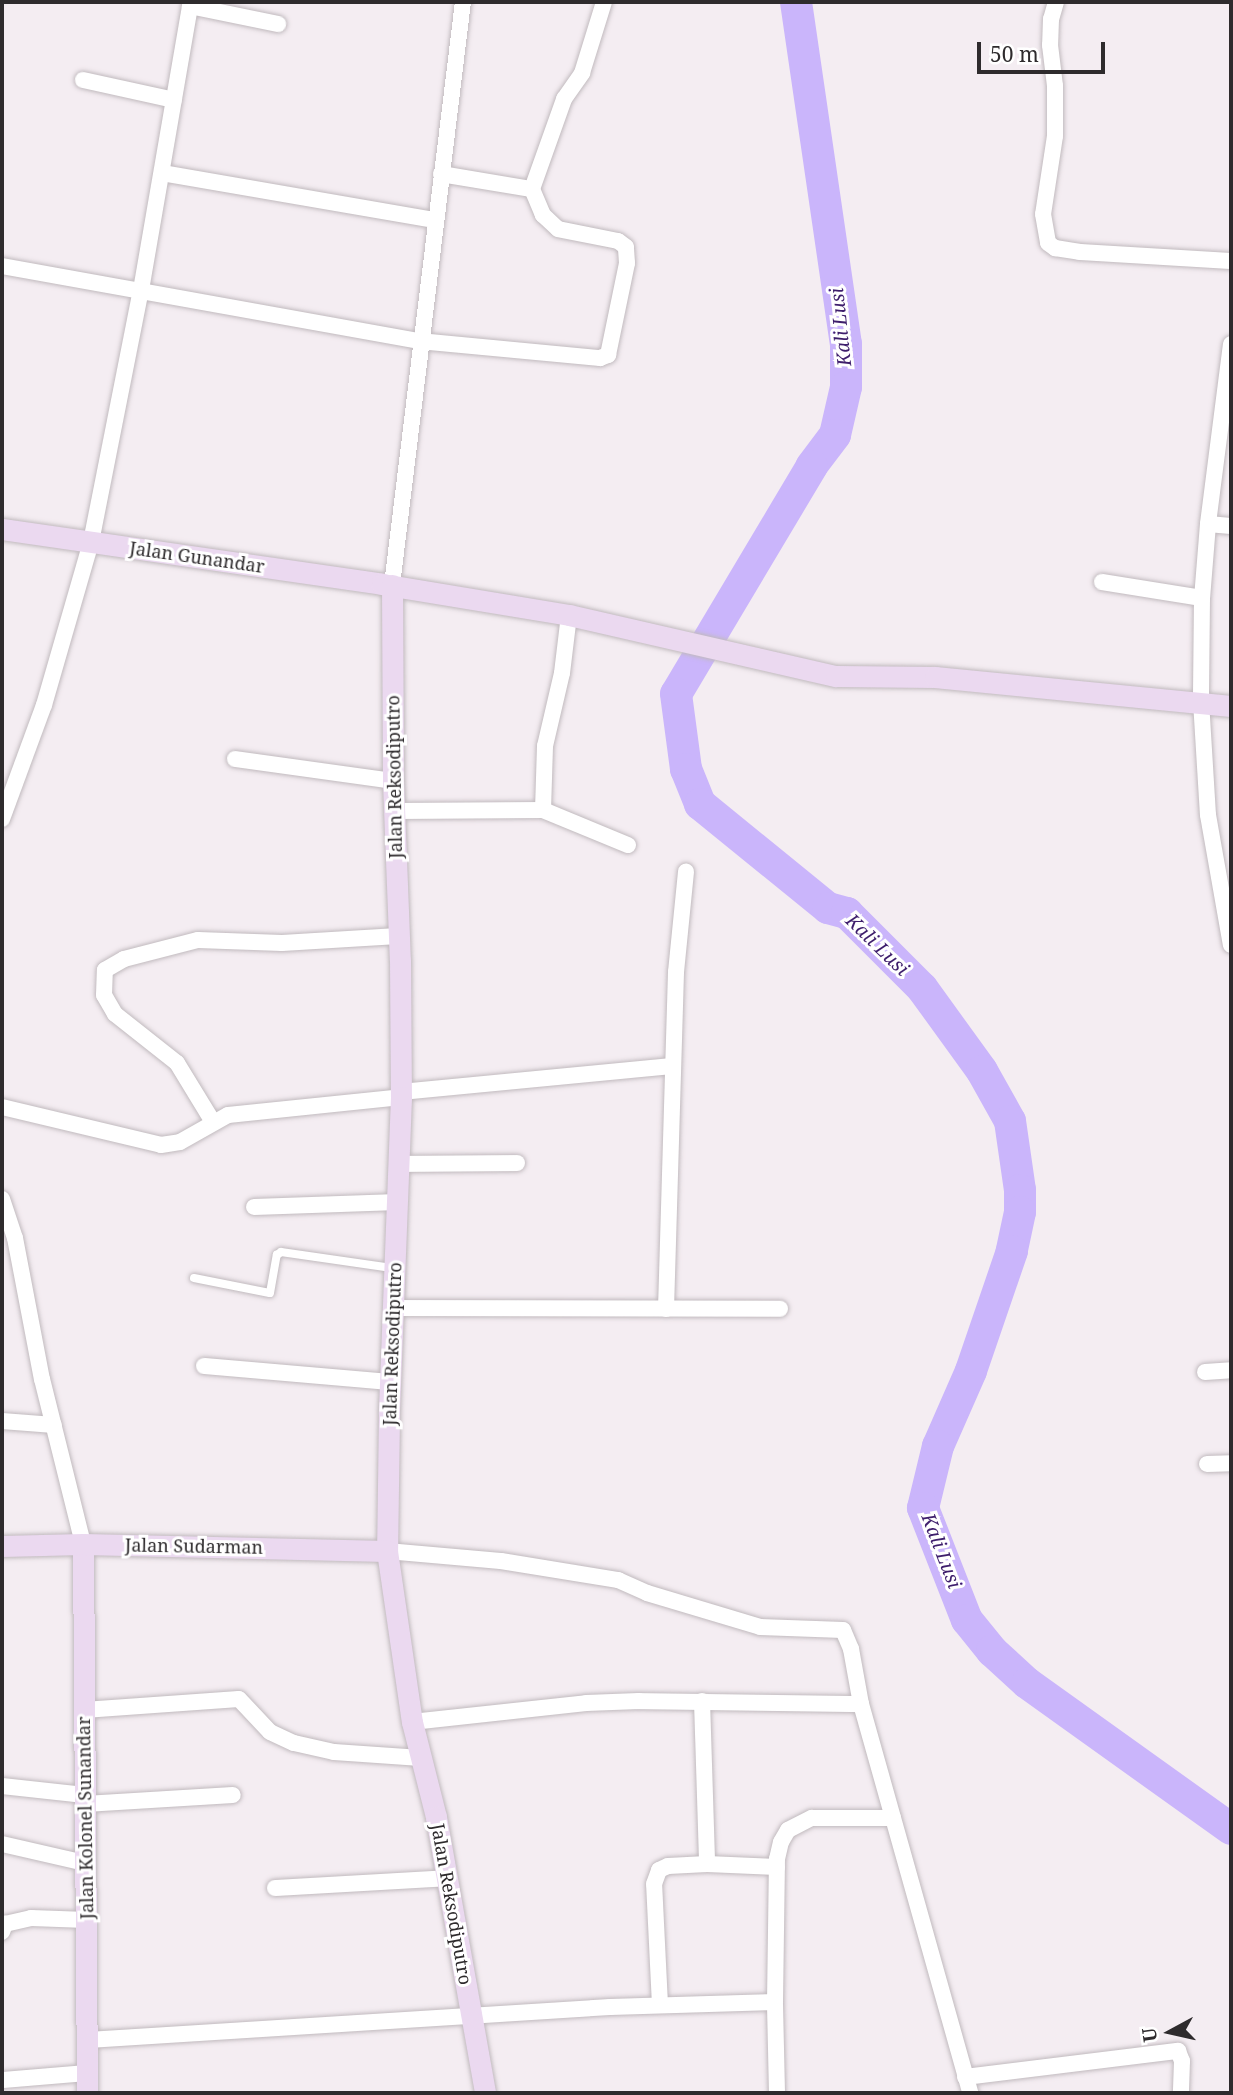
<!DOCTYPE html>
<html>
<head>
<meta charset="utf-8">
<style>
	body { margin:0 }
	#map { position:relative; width:1233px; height:2095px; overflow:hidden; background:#f4edf2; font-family:"Noto Serif",serif }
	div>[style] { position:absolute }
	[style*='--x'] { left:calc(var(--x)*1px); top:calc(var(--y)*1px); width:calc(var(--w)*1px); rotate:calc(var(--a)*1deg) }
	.river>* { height:32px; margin:-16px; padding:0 16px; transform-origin:16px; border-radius:16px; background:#cab5fb }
	.roads { filter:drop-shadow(0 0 2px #c1babe) drop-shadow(0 0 2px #c1babe) }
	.lane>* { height:8px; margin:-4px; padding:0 4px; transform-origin:4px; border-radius:4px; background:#fff }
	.street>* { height:16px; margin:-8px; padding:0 8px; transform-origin:8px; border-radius:8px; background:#fff }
	.secondary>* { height:21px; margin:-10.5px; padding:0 10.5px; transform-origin:10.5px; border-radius:10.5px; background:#ebd9f0 }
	span { translate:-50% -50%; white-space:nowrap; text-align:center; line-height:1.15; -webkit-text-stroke:6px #fff; paint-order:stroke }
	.street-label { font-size:18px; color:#2e2b2d }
	.water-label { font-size:19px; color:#3e1e6c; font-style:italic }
	.frame { position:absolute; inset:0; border:4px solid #2e2b2d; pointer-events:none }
	.north { position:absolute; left:1135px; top:1997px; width:70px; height:70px; -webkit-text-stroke:5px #fff; paint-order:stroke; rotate:262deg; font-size:19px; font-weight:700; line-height:28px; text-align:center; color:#2e2b2d }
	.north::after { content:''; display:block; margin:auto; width:24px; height:32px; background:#2e2b2d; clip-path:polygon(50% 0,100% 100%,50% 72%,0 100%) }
	.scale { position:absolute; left:977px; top:42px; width:128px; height:32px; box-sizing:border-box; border:4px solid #2e2b2d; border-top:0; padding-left:9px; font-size:21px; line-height:24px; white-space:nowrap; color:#2e2b2d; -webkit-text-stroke:5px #fff; paint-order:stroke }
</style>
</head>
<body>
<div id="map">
	<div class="river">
		<i style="--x:796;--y:2;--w:346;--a:81.7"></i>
		<i style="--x:846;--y:344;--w:43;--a:90"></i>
		<i style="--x:846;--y:387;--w:49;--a:102.9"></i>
		<i style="--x:835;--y:435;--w:39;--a:127"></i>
		<i style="--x:812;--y:466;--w:265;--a:120.8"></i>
		<i style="--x:676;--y:694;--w:76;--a:82.4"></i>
		<i style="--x:686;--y:769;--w:38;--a:68"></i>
		<i style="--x:700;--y:804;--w:165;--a:39.1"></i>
		<i style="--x:828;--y:908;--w:20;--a:15"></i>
		<i style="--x:847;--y:913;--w:106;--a:45"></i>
		<i style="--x:922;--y:988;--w:102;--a:54.1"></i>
		<i style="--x:982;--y:1071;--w:57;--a:60.8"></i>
		<i style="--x:1010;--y:1121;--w:70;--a:81.8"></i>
		<i style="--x:1020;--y:1190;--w:22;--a:90"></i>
		<i style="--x:1020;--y:1212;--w:40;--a:102"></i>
		<i style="--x:1012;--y:1251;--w:127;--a:108.9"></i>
		<i style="--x:971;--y:1371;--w:82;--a:113.7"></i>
		<i style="--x:938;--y:1446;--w:64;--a:103.6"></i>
		<i style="--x:923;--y:1508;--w:120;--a:68.6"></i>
		<i style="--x:967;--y:1620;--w:40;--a:51"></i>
		<i style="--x:992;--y:1651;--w:47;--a:42.4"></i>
		<i style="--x:1027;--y:1683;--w:251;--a:35.6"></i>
	</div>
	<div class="roads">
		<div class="lane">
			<i style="--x:194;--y:1278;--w:77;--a:11.2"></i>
			<i style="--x:270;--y:1293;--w:39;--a:-80"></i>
			<i style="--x:277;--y:1255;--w:5;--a:-37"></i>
			<i style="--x:281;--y:1252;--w:112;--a:8.2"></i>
		</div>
		<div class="street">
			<i style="--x:1056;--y:2;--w:18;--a:106"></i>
			<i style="--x:1051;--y:19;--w:26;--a:92"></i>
			<i style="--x:1050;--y:45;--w:41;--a:83"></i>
			<i style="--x:1055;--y:86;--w:50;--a:90"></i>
			<i style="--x:1055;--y:136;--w:79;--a:98.7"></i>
			<i style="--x:1043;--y:214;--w:29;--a:80"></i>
			<i style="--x:1048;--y:243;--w:9;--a:36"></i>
			<i style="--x:1055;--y:248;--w:25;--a:9"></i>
			<i style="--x:1080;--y:252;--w:151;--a:3.4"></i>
			<i style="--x:190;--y:6;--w:90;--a:11.6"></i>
			<i style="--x:83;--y:80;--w:93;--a:12.4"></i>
			<i style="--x:162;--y:173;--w:277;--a:9.8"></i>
			<i style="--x:441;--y:174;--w:92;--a:9.4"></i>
			<i style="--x:2;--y:266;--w:424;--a:10.2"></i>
			<i style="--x:419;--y:341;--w:182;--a:5.4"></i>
			<i style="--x:600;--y:358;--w:9;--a:-21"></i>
			<i style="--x:608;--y:355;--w:94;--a:-78.3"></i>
			<i style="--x:627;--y:263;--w:16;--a:-94"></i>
			<i style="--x:626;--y:247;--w:10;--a:-143"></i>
			<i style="--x:618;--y:241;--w:61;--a:-168.7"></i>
			<i style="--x:558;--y:229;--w:21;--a:-137"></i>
			<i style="--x:543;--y:215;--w:28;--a:-113"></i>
			<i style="--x:532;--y:189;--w:96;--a:-70.4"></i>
			<i style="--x:564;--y:99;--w:32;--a:-55"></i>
			<i style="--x:582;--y:73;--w:74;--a:-72.8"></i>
			<i style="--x:1231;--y:344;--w:181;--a:97.3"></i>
			<i style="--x:1208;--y:524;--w:74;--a:94.6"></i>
			<i style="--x:1202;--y:598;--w:103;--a:90.6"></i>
			<i style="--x:1201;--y:701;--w:114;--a:86.5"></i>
			<i style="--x:1208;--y:815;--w:132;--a:80"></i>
			<i style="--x:1208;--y:524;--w:23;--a:5"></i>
			<i style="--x:1102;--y:582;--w:101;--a:9.1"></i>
			<i style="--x:392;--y:585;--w:587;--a:-83.06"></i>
			<i style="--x:235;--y:759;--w:160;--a:7.9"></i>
			<i style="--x:543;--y:810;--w:64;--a:-88.2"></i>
			<i style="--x:545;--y:746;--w:75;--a:-76.9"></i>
			<i style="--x:562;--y:673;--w:58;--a:-83.1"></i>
			<i style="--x:395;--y:811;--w:148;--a:-0.4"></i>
			<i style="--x:543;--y:810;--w:92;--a:22.4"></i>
			<i style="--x:2;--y:819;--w:121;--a:-69.8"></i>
			<i style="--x:44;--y:705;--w:170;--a:-73.9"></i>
			<i style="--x:91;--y:542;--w:257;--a:-78.8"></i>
			<i style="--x:141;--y:290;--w:292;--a:-80.2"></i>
			<i style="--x:401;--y:1092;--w:272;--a:-5.5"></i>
			<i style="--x:2;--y:1107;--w:163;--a:13.4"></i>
			<i style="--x:161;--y:1145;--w:19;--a:-9"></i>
			<i style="--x:180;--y:1142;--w:55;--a:-29.4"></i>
			<i style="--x:228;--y:1115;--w:174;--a:-5.9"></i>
			<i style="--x:213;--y:1122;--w:69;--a:-121.4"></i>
			<i style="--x:177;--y:1063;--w:79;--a:-141.7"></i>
			<i style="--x:115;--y:1014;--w:22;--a:-120"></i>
			<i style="--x:104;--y:995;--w:25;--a:-88"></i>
			<i style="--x:105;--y:970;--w:22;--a:-30"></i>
			<i style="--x:124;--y:959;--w:76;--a:-14.4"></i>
			<i style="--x:198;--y:940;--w:84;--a:2"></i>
			<i style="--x:282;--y:943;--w:116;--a:-3.5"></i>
			<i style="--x:399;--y:1164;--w:118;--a:-0.5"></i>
			<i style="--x:2;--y:1199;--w:41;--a:71.6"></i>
			<i style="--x:15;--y:1238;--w:144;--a:79.2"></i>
			<i style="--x:42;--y:1379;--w:170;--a:76"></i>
			<i style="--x:254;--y:1207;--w:144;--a:-2"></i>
			<i style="--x:392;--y:1308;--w:388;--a:0.1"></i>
			<i style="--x:666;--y:1309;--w:337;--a:-88.3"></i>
			<i style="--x:676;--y:972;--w:101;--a:-84.3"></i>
			<i style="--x:204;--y:1366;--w:187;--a:4.9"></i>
			<i style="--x:1205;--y:1372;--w:26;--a:-4"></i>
			<i style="--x:2;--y:1421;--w:52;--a:4.4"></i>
			<i style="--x:1207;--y:1464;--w:24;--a:-2"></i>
			<i style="--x:387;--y:1551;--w:114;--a:5"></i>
			<i style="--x:501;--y:1561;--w:119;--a:9.2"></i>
			<i style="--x:618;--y:1580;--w:32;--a:24"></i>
			<i style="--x:647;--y:1593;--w:118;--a:16.7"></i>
			<i style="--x:760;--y:1627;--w:83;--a:2.1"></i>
			<i style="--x:843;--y:1630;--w:21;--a:67"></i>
			<i style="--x:851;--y:1649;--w:56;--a:79.7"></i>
			<i style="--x:861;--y:1704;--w:404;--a:74.3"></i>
			<i style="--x:702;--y:1701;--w:163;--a:88.2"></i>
			<i style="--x:84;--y:1710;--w:155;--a:-4.1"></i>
			<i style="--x:239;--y:1699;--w:45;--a:46.8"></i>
			<i style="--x:270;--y:1732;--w:26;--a:25"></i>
			<i style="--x:294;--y:1743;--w:41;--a:12.7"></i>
			<i style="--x:334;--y:1752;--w:87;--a:3.9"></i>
			<i style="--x:412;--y:1722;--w:175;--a:-6.2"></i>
			<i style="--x:586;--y:1703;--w:53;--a:-2.2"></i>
			<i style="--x:639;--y:1701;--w:222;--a:0.8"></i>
			<i style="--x:2;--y:1786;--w:83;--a:6.2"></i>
			<i style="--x:85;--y:1804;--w:148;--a:-3.5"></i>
			<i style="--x:2;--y:1844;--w:85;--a:12.9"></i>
			<i style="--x:275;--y:1888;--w:172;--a:-3.3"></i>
			<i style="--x:2;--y:1932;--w:9;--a:-69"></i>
			<i style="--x:5;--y:1924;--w:27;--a:-13"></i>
			<i style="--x:31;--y:1918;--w:56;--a:2"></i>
			<i style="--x:660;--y:2005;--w:121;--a:-92.8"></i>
			<i style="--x:654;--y:1884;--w:15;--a:-70"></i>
			<i style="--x:659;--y:1870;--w:10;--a:-24"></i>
			<i style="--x:668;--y:1866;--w:39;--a:-3"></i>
			<i style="--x:707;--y:1864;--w:70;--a:2.5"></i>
			<i style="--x:88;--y:2040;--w:523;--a:-3.62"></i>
			<i style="--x:610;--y:2007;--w:165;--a:-1.7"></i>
			<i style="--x:965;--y:2077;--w:215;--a:-7"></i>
			<i style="--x:1178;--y:2051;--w:11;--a:68"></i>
			<i style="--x:1182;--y:2061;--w:32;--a:92"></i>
			<i style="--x:2;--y:2080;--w:86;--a:-4.7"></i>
			<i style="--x:777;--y:2093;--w:91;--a:-91.3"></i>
			<i style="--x:775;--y:2002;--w:143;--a:-89.2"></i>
			<i style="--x:777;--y:1859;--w:17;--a:-77"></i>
			<i style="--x:781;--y:1842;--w:14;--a:-60"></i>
			<i style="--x:788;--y:1830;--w:27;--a:-27"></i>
			<i style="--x:812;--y:1818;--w:81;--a:0"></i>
		</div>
		<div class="secondary">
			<i style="--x:2;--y:529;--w:384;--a:8.2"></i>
			<i style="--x:382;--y:584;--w:190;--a:9.4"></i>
			<i style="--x:569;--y:615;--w:274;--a:12.9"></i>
			<i style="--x:836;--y:676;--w:99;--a:0.6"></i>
			<i style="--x:935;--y:677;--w:297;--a:5.6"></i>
			<i style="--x:392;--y:585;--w:196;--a:89.7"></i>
			<i style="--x:393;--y:781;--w:179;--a:87.8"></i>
			<i style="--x:400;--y:960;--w:137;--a:89.6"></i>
			<i style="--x:401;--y:1097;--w:317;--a:92.2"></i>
			<i style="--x:389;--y:1414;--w:137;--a:90.8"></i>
			<i style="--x:387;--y:1551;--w:173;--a:81.7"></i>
			<i style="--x:412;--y:1722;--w:98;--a:75.8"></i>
			<i style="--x:436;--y:1817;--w:280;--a:79.9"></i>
			<i style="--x:83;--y:1544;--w:549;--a:89.58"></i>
			<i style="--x:2;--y:1546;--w:81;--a:-1.4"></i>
			<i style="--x:83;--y:1544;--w:304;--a:1.3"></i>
		</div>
	</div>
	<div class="street-label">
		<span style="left:197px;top:557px;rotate:8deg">Jalan Gunandar</span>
		<span style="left:394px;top:777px;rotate:-91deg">Jalan Reksodiputro</span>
		<span style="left:392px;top:1344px;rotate:-88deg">Jalan Reksodiputro</span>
		<span style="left:194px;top:1546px;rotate:1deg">Jalan Sudarman</span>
		<span style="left:85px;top:1818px;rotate:-91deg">Jalan Kolonel Sunandar</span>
		<span style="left:452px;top:1904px;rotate:80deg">Jalan Reksodiputro</span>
	</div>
	<div class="water-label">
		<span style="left:841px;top:327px;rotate:-96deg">Kali Lusi</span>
		<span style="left:877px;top:945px;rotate:44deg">Kali Lusi</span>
		<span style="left:941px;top:1551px;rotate:69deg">Kali Lusi</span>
	</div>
	<div class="frame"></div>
	<div class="north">U</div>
	<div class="scale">50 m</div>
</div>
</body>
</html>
